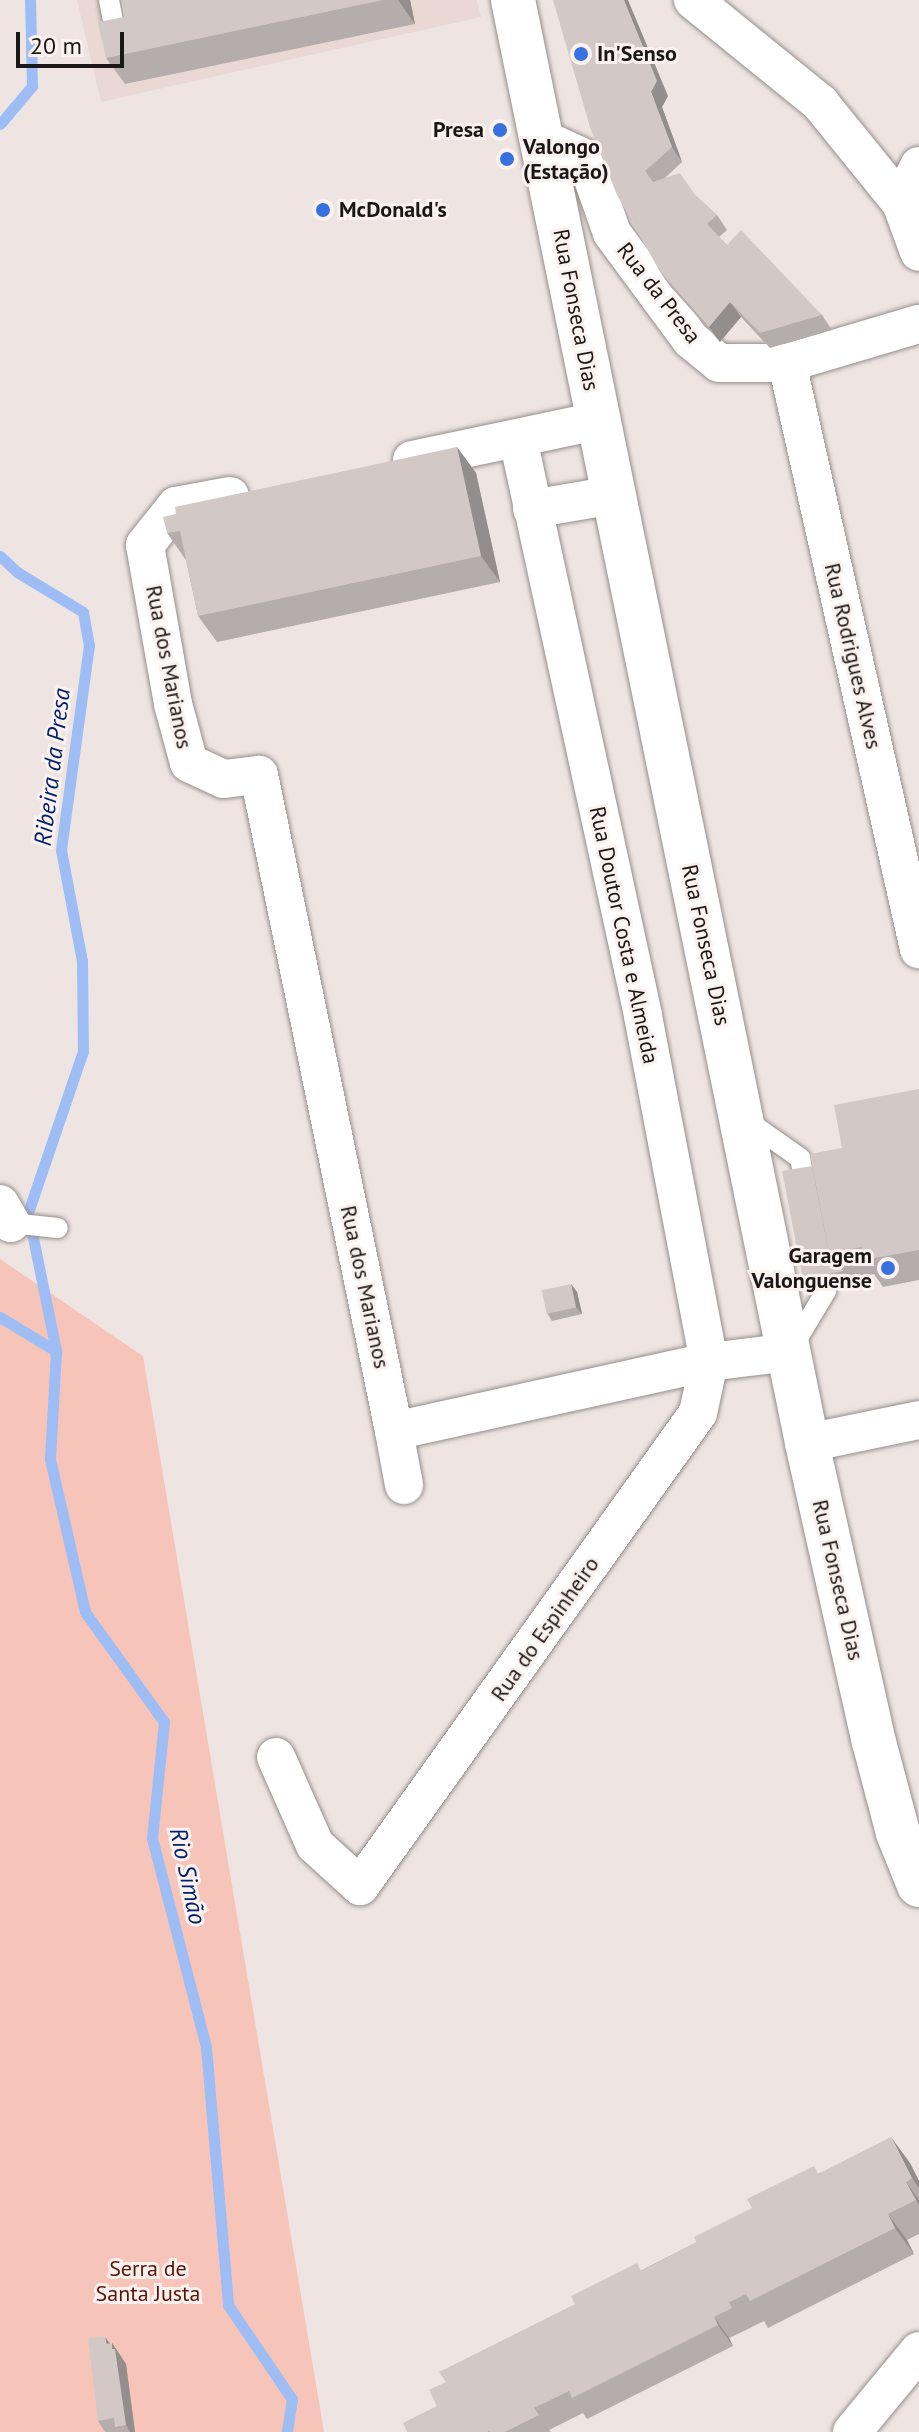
<!DOCTYPE html>
<html>
<head>
<meta charset="utf-8">
<style>
	body { margin:0 }
	#map { position:relative; width:919px; height:2432px; overflow:hidden; background:#eee5e3; font-family:"PT Sans",sans-serif }
	div>[style] { position:absolute }
	[style*='--x'] { left:calc(var(--x)*1px); top:calc(var(--y)*1px); width:calc(var(--w)*1px); rotate:calc(var(--a)*1deg) }
	.built>* { inset:0; background:#e9d8d4 }
	.green>* { inset:0; background:#f7c4ba }
	.stream>* { height:11px; margin:-5.5px; padding:0 5.5px; transform-origin:5.5px; border-radius:5.5px; background:#9ebdf5 }
	.roads { filter:drop-shadow(0 0 2px #968e8c) drop-shadow(0 0 2px #968e8c) }
	.lane>* { height:20px; margin:-10px; padding:0 10px; transform-origin:10px; border-radius:10px; background:#fff }
	.street>* { height:38px; margin:-19px; padding:0 19px; transform-origin:19px; border-radius:19px; background:#fff }
	.primary>* { height:44px; margin:-22px; padding:0 22px; transform-origin:22px; border-radius:22px; background:#fff }
	.wall>* { inset:0; background:#b5adab }
	.shaded-wall>* { inset:0; background:#938d8b }
	.building>* { inset:0; background:#d2c9c7; transform-origin:0 0 }
	.dots>* { width:22px; height:22px; translate:-50% -50%; box-sizing:border-box; border:4px solid #fbf2f0; border-radius:50% }
	span { translate:-50% -50%; white-space:nowrap; text-align:center; line-height:1.15; -webkit-text-stroke:6px #fbf2f0; paint-order:stroke }
	.poi-label { font-size:22px; color:#1a1716; font-weight:700 }
	.left { translate:0 -50%; text-align:left }
	.right { translate:-100% -50%; text-align:right }
	.street-label { font-size:22px; color:#1a1716 }
	.park-label { font-size:22px; color:#5e1206 }
	.water-label { font-size:24px; color:#00216e; font-style:italic }
	.scale { position:absolute; left:16px; top:32px; width:108px; height:36px; box-sizing:border-box; border:4px solid #1a1716; border-top:0; padding-left:10px; font-size:24px; line-height:28px; white-space:nowrap; color:#1a1716; -webkit-text-stroke:6px #fbf2f0; paint-order:stroke }
</style>
</head>
<body>
<div id="map">
	<div class="built">
		<i style="clip-path:polygon(77px 0,477px 0,481px 17px,101px 102px)"></i>
	</div>
	<div class="green">
		<i style="clip-path:polygon(0 1259px,143px 1356px,324px 2432px,0 2432px)"></i>
	</div>
	<div class="stream">
		<i style="--x:0;--y:124;--w:50;--a:-49.9"></i>
		<i style="--x:32;--y:86;--w:86;--a:-91.3"></i>
		<i style="--x:0;--y:556;--w:23;--a:43"></i>
		<i style="--x:17;--y:572;--w:77;--a:31.2"></i>
		<i style="--x:83;--y:612;--w:34;--a:80"></i>
		<i style="--x:89;--y:645;--w:207;--a:97.8"></i>
		<i style="--x:61;--y:850;--w:113;--a:79.3"></i>
		<i style="--x:82;--y:961;--w:90;--a:89.4"></i>
		<i style="--x:83;--y:1051;--w:171;--a:108.8"></i>
		<i style="--x:28;--y:1213;--w:141;--a:78.5"></i>
		<i style="--x:0;--y:1317;--w:66;--a:31.3"></i>
		<i style="--x:56;--y:1351;--w:108;--a:93.2"></i>
		<i style="--x:50;--y:1459;--w:157;--a:77.1"></i>
		<i style="--x:85;--y:1612;--w:135;--a:54.3"></i>
		<i style="--x:164;--y:1722;--w:117;--a:95.9"></i>
		<i style="--x:152;--y:1838;--w:216;--a:75.5"></i>
		<i style="--x:206;--y:2047;--w:259;--a:85.1"></i>
		<i style="--x:228;--y:2305;--w:114;--a:55.8"></i>
		<i style="--x:292;--y:2399;--w:33;--a:99"></i>
	</div>
	<div class="roads">
		<div class="lane">
			<i style="--x:109;--y:0;--w:32;--a:79"></i>
			<i style="--x:746;--y:1120;--w:66;--a:35.1"></i>
			<i style="--x:800;--y:1158;--w:38;--a:79"></i>
			<i style="--x:11;--y:1223;--w:47;--a:6.1"></i>
			<i style="--x:792;--y:1348;--w:66;--a:-59.2"></i>
			<i style="--x:826;--y:1291;--w:34;--a:-100"></i>
		</div>
		<div class="street">
			<i style="--x:693;--y:0;--w:164;--a:39"></i>
			<i style="--x:820;--y:103;--w:129;--a:51"></i>
			<i style="--x:543;--y:139;--w:47;--a:24.9"></i>
			<i style="--x:586;--y:159;--w:78;--a:70.6"></i>
			<i style="--x:612;--y:233;--w:133;--a:53.6"></i>
			<i style="--x:691;--y:340;--w:36;--a:39"></i>
			<i style="--x:719;--y:363;--w:68;--a:0"></i>
			<i style="--x:787;--y:363;--w:138;--a:-16.5"></i>
			<i style="--x:919;--y:166;--w:41;--a:115.9"></i>
			<i style="--x:901;--y:203;--w:52;--a:69.8"></i>
			<i style="--x:787;--y:363;--w:601;--a:77.31"></i>
			<i style="--x:412;--y:460;--w:189;--a:-11.9"></i>
			<i style="--x:230;--y:496;--w:55;--a:169.5"></i>
			<i style="--x:176;--y:506;--w:50;--a:128.5"></i>
			<i style="--x:145;--y:545;--w:161;--a:80"></i>
			<i style="--x:173;--y:704;--w:61;--a:74.8"></i>
			<i style="--x:189;--y:763;--w:38;--a:25"></i>
			<i style="--x:224;--y:779;--w:35;--a:-7"></i>
			<i style="--x:259;--y:775;--w:670;--a:78.37"></i>
			<i style="--x:394;--y:1431;--w:322;--a:-12.4"></i>
			<i style="--x:709;--y:1362;--w:82;--a:-7"></i>
			<i style="--x:532;--y:509;--w:83;--a:-9.7"></i>
			<i style="--x:0;--y:1204;--w:22;--a:60"></i>
			<i style="--x:394;--y:1431;--w:55;--a:79.5"></i>
			<i style="--x:807;--y:1443;--w:114;--a:-11.6"></i>
			<i style="--x:276;--y:1757;--w:96;--a:66.1"></i>
			<i style="--x:315;--y:1845;--w:61;--a:42.3"></i>
			<i style="--x:360;--y:1886;--w:581;--a:-54.45"></i>
			<i style="--x:698;--y:1413;--w:52;--a:-77.8"></i>
			<i style="--x:709;--y:1362;--w:353;--a:-100.8"></i>
			<i style="--x:643;--y:1015;--w:589;--a:-102.24"></i>
			<i style="--x:852;--y:2432;--w:105;--a:-50.4"></i>
		</div>
		<div class="primary">
			<i style="--x:513;--y:0;--w:1473;--a:78.48"></i>
			<i style="--x:807;--y:1443;--w:306;--a:77.4"></i>
			<i style="--x:874;--y:1742;--w:94;--a:75.2"></i>
			<i style="--x:898;--y:1833;--w:56;--a:68"></i>
		</div>
	</div>
	<div class="wall">
		<i style="clip-path:polygon(121px 0,410px 0,415px 24px,125px 84px,106px 58px,124px 17px)"></i>
		<i style="clip-path:polygon(668px 96px,662px 107px,682px 162px,665px 178px,696px 196px,717px 215px,727px 230px,719px 237px,727px 245px,822px 315px,832px 330px,770px 348px,741px 317px,720px 342px,669px 285px,659px 270px,590px 127px)"></i>
		<i style="clip-path:polygon(457px 447px,476px 473px,500px 582px,217px 642px,198px 616px,186px 560px,167px 533px)"></i>
		<i style="clip-path:polygon(919px 1089px,919px 1280px,883px 1287px,874px 1274px,809px 1286px,803px 1279px,812px 1166px,842px 1148px)"></i>
		<i style="clip-path:polygon(571px 1284px,577px 1292px,582px 1314px,552px 1321px,547px 1313px)"></i>
		<i style="clip-path:polygon(910px 2163px,919px 2181px,919px 2234px,907px 2240px,914px 2254px,768px 2328px,764px 2321px,746px 2330px,729px 2338px,733px 2346px,587px 2419px,583px 2413px,549px 2430px,551px 2432px,407px 2432px,437px 2406px,446px 2382px,642px 2270px,697px 2242px,819px 2173px)"></i>
		<i style="clip-path:polygon(112px 2343px,126px 2364px,135px 2432px,105px 2432px,98px 2421px)"></i>
	</div>
	<div class="shaded-wall">
		<i style="clip-path:polygon(398px 0,410px 0,415px 24px)"></i>
		<i style="clip-path:polygon(624px 0,628px 0,668px 96px,662px 107px,682px 162px,672px 147px,651px 92px)"></i>
		<i style="clip-path:polygon(730px 302px,741px 317px,720px 342px,709px 327px)"></i>
		<i style="clip-path:polygon(457px 447px,476px 473px,500px 582px,481px 556px)"></i>
		<i style="clip-path:polygon(571px 1284px,577px 1292px,582px 1314px,576px 1307px)"></i>
		<i style="clip-path:polygon(891px 2137px,910px 2163px,919px 2181px,919px 2188px,912px 2178px)"></i>
		<i style="clip-path:polygon(906px 2182px,919px 2200px,919px 2205px,916px 2200px)"></i>
		<i style="clip-path:polygon(888px 2214px,907px 2240px,914px 2254px,895px 2228px)"></i>
		<i style="clip-path:polygon(714px 2317px,729px 2338px,733px 2346px,718px 2325px)"></i>
		<i style="clip-path:polygon(105px 2337px,112px 2346px,112px 2343px,126px 2364px,135px 2432px,130px 2432px,126px 2425px)"></i>
	</div>
	<div class="building">
		<i style="clip-path:polygon(121px 0,383px 0,106px 58px,98px 22px,124px 17px)"></i>
		<i style="clip-path:polygon(553px 0,624px 0,657px 81px,651px 92px,672px 147px,645px 171px,653px 182px,680px 173px,696px 196px,717px 215px,707px 224px,727px 245px,741px 230px,822px 315px,760px 333px,730px 302px,709px 327px,659px 270px,617px 195px,590px 127px)"></i>
		<i style="clip-path:polygon(457px 447px,481px 556px,198px 616px,180px 531px,167px 533px,163px 517px,176px 514px,175px 507px)"></i>
		<i style="clip-path:polygon(919px 1089px,919px 1250px,864px 1260px,862px 1247px,829px 1253px,810px 1154px,842px 1148px,834px 1105px)"></i>
		<i style="clip-path:polygon(812px 1166px,829px 1253px,843px 1271px,803px 1279px,782px 1171px)"></i>
		<i style="left:571px;top:1284px;width:24px;height:30px;rotate:78deg"></i>
		<i style="clip-path:polygon(891px 2137px,912px 2178px,906px 2182px,916px 2200px,888px 2214px,895px 2228px,750px 2301px,746px 2294px,728px 2303px,694px 2237px,752px 2208px,747px 2199px,814px 2166px,818px 2174px)"></i>
		<i style="clip-path:polygon(697px 2242px,732px 2308px,714px 2317px,718px 2325px,572px 2398px,569px 2391px,534px 2408px,539px 2415px,505px 2432px,490px 2432px,489px 2431px,487px 2432px,407px 2432px,403px 2423px,437px 2406px,429px 2390px,446px 2382px,439px 2372px,575px 2304px,571px 2296px,637px 2263px,641px 2271px)"></i>
		<i style="clip-path:polygon(105px 2337px,106px 2344px,112px 2343px,112px 2349px,115px 2349px,126px 2425px,115px 2427px,114px 2418px,98px 2421px,88px 2338px)"></i>
	</div>
	<div class="dots">
		<i style="left:581px;top:54px;background:#3771e0"></i>
		<i style="left:500px;top:130px;background:#3771e0"></i>
		<i style="left:507px;top:159px;background:#3771e0"></i>
		<i style="left:323px;top:210px;background:#3771e0"></i>
		<i style="left:888px;top:1268px;background:#3771e0"></i>
	</div>
	<div class="poi-label">
		<span class="left" style="left:597px;top:54px">In'Senso</span>
		<span class="right" style="left:484px;top:130px">Presa</span>
		<span class="left" style="left:523px;top:159px">Valongo<br>(Estação)</span>
		<span class="left" style="left:339px;top:210px">McDonald's</span>
		<span class="right" style="left:872px;top:1268px">Garagem<br>Valonguense</span>
	</div>
	<div class="street-label">
		<span style="left:659px;top:293px;rotate:52deg">Rua da Presa</span>
		<span style="left:576px;top:310px;rotate:79deg">Rua Fonseca Dias</span>
		<span style="left:853px;top:656px;rotate:77deg">Rua Rodrigues Alves</span>
		<span style="left:169px;top:667px;rotate:79deg">Rua dos Marianos</span>
		<span style="left:624px;top:935px;rotate:78deg">Rua Doutor Costa e Almeida</span>
		<span style="left:706px;top:945px;rotate:78deg">Rua Fonseca Dias</span>
		<span style="left:365px;top:1287px;rotate:78deg">Rua dos Marianos</span>
		<span style="left:838px;top:1580px;rotate:77deg">Rua Fonseca Dias</span>
		<span style="left:545px;top:1629px;rotate:-55deg">Rua do Espinheiro</span>
	</div>
	<div class="park-label">
		<span style="left:148px;top:2281px">Serra de<br>Santa Justa</span>
	</div>
	<div class="water-label">
		<span style="left:52px;top:767px;rotate:-83deg">Ribeira da Presa</span>
		<span style="left:188px;top:1876px;rotate:78deg">Rio Simão</span>
	</div>
	<div class="scale">20 m</div>
</div>
</body>
</html>
